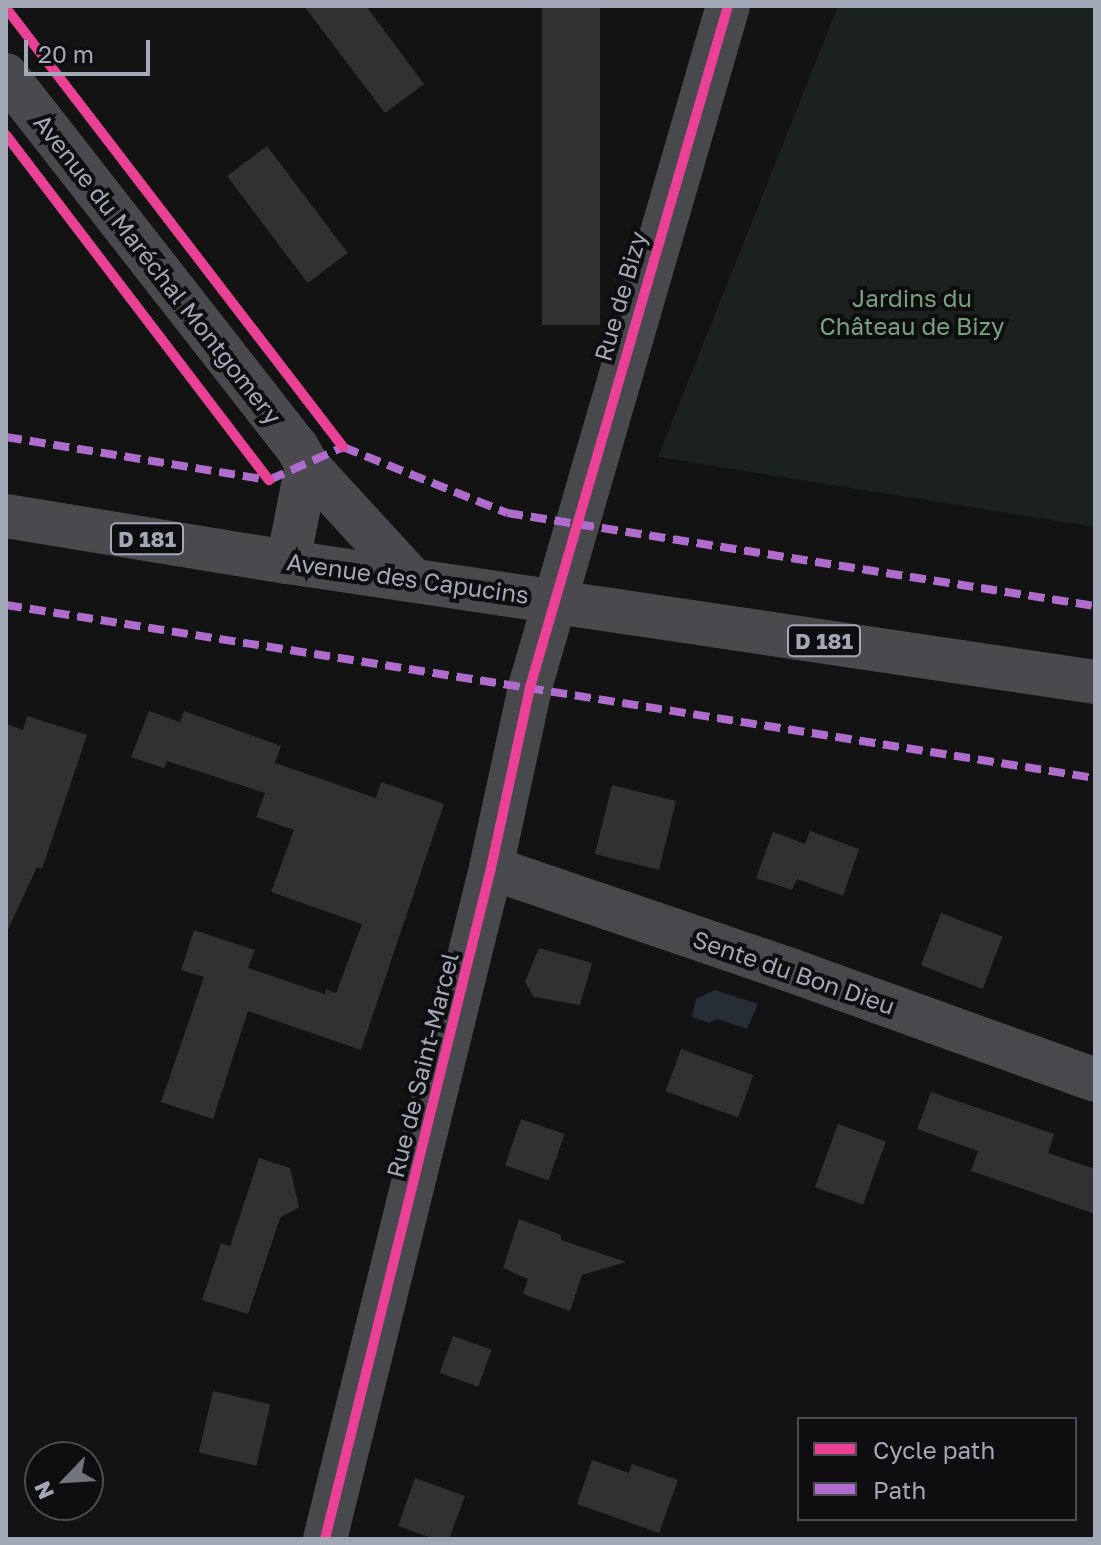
<!DOCTYPE html>
<html>
<head>
<meta charset="utf-8">
<style>
	body { margin:0 }
	#map { position:relative; width:1101px; height:1545px; overflow:hidden; background:#131313; font-family:"Golos Text",sans-serif }
	div>[style] { position:absolute }
	[style*='--x'] { left:calc(var(--x)*1px); top:calc(var(--y)*1px); width:calc(var(--w)*1px); rotate:calc(var(--a)*1deg) }
	.green>* { inset:0; background:#1b221d }
	.water>* { inset:0; background:#262d36 }
	.building>* { inset:0; background:#313133; transform-origin:0 0 }
	.minor>* { height:44px; margin:-22px; padding:0 22px; transform-origin:22px; border-radius:22px; background:#47494c }
	.major>* { height:44px; margin:-22px; padding:0 22px; transform-origin:22px; border-radius:22px; background:#4a4a4e }
	.quiet>* { height:8px; margin-top:-4px; transform-origin:0; background:repeating-linear-gradient(90deg,#b06ccc 0 16px,transparent 0 24px) }
	.cycleway>* { height:10px; margin:-5px; padding:0 5px; transform-origin:5px; border-radius:5px; background:#ea4096 }
	span { translate:-50% -50%; white-space:nowrap; text-align:center; line-height:1.15; -webkit-text-stroke:8px #0e0d0f; paint-order:stroke }
	.shield-label span { padding:2px 6px; background:#0e0d0f; border:2px solid; border-radius:6px; -webkit-text-stroke-width:0 }
	.shield-label { font-size:22px; color:#a3a8b6; font-weight:700 }
	.street-label { font-size:24px; color:#a3a8b6 }
	.park-label { font-size:24px; color:#78a27d }
	.frame { position:absolute; inset:0; border:8px solid #a3a8b6; pointer-events:none }
	.legend { position:absolute; left:797px; top:1417px; width:280px; height:104px; box-sizing:border-box; background:#0e0d0f; border:2px solid #4a4b52; margin:0; padding:10px 14px; list-style:none; font-size:24px; color:#a3a8b6 }
	.legend li { display:flex; align-items:center; gap:16px; height:40px }
	.legend b { width:40px; border:2px solid #4a4b52 }
	.north { position:absolute; left:24px; top:1441px; width:80px; height:80px; box-sizing:border-box; background:#0e0d0f; border:2px solid #4a4b52; border-radius:50%; rotate:245deg; font-size:22px; font-weight:700; line-height:32px; text-align:center; color:#a3a8b6 }
	.north::after { content:''; display:block; margin:auto; width:28px; height:36px; background:#71747d; clip-path:polygon(50% 0,100% 100%,50% 72%,0 100%) }
	.scale { position:absolute; left:24px; top:40px; width:126px; height:36px; box-sizing:border-box; border:4px solid #a3a8b6; border-top:0; padding-left:10px; font-size:24px; line-height:28px; white-space:nowrap; color:#a3a8b6; -webkit-text-stroke:6px #0e0d0f; paint-order:stroke }
</style>
</head>
<body>
<div id="map">
	<div class="green">
		<i style="clip-path:polygon(838px 6px,1095px 6px,1095px 527px,658px 457px)"></i>
	</div>
	<div class="water">
		<i style="clip-path:polygon(715px 990px,758px 1004px,747px 1029px,718px 1019px,709px 1023px,692px 1017px,696px 999px)"></i>
	</div>
	<div class="building">
		<i style="clip-path:polygon(304px 6px,366px 6px,424px 84px,385px 113px)"></i>
		<i style="left:542px;top:6px;width:58px;height:319px"></i>
		<i style="left:267px;top:146px;width:134px;height:50px;rotate:53deg"></i>
		<i style="clip-path:polygon(149px 711px,180px 722px,184px 711px,281px 746px,275px 763px,376px 798px,381px 782px,444px 804px,361px 1050px,248px 1011px,213px 1119px,161px 1102px,204px 977px,181px 970px,194px 930px,255px 950px,248px 968px,325px 994px,326px 989px,336px 993px,362px 924px,271px 892px,294px 830px,256px 817px,265px 793px,167px 761px,164px 768px,131px 757px)"></i>
		<i style="clip-path:polygon(27px 716px,87px 735px,42px 869px,37px 867px,6px 934px,6px 724px,23px 730px)"></i>
		<i style="left:612px;top:785px;width:66px;height:71px;rotate:14deg"></i>
		<i style="clip-path:polygon(810px 831px,859px 849px,843px 896px,797px 879px,792px 890px,756px 878px,773px 832px,805px 844px)"></i>
		<i style="left:941px;top:913px;width:66px;height:56px;rotate:21deg"></i>
		<i style="clip-path:polygon(539px 948px,592px 963px,580px 1005px,534px 997px,525px 982px)"></i>
		<i style="left:681px;top:1049px;width:77px;height:45px;rotate:20deg"></i>
		<i style="clip-path:polygon(931px 1092px,1054px 1134px,1048px 1153px,1095px 1169px,1095px 1214px,971px 1171px,978px 1151px,917px 1129px)"></i>
		<i style="left:521px;top:1119px;width:46px;height:49px;rotate:19deg"></i>
		<i style="left:838px;top:1124px;width:51px;height:67px;rotate:20deg"></i>
		<i style="clip-path:polygon(259px 1158px,290px 1168px,299px 1207px,280px 1218px,248px 1314px,202px 1300px,221px 1243px,230px 1246px)"></i>
		<i style="clip-path:polygon(519px 1219px,561px 1235px,561px 1240px,626px 1262px,582px 1275px,570px 1311px,523px 1294px,528px 1279px,503px 1268px)"></i>
		<i style="left:453px;top:1336px;width:41px;height:39px;rotate:20deg"></i>
		<i style="left:213px;top:1391px;width:59px;height:63px;rotate:13deg"></i>
		<i style="clip-path:polygon(592px 1460px,629px 1473px,632px 1464px,678px 1480px,659px 1533px,577px 1504px)"></i>
		<i style="clip-path:polygon(415px 1478px,465px 1496px,449px 1539px,435px 1539px,398px 1526px)"></i>
	</div>
	<div class="minor">
		<i style="--x:491;--y:868;--w:316;--a:18.8"></i>
		<i style="--x:790;--y:970;--w:324;--a:19.8"></i>
		<i style="--x:325;--y:1539;--w:691;--a:-76.1"></i>
		<i style="--x:491;--y:868;--w:185;--a:-77.8"></i>
		<i style="--x:530;--y:687;--w:709;--a:-73.79"></i>
	</div>
	<div class="major">
		<i style="--x:6;--y:75;--w:472;--a:52"></i>
		<i style="--x:297;--y:447;--w:21;--a:61"></i>
		<i style="--x:307;--y:465;--w:155;--a:47.4"></i>
		<i style="--x:6;--y:516;--w:286;--a:9.3"></i>
		<i style="--x:288;--y:562;--w:816;--a:8.46"></i>
		<i style="--x:288;--y:562;--w:99;--a:-78.9"></i>
	</div>
	<div class="quiet">
		<i style="--x:6;--y:437;--w:266;--a:9.3"></i>
		<i style="--x:269;--y:480;--w:81;--a:-24"></i>
		<i style="--x:343;--y:447;--w:177;--a:21.9"></i>
		<i style="--x:507;--y:513;--w:595;--a:8.99"></i>
		<i style="--x:6;--y:605;--w:1103;--a:9.03"></i>
	</div>
	<div class="cycleway">
		<i style="--x:6;--y:8;--w:553;--a:52.49"></i>
		<i style="--x:6;--y:135;--w:434;--a:52.7"></i>
		<i style="--x:325;--y:1539;--w:691;--a:-76.1"></i>
		<i style="--x:491;--y:868;--w:185;--a:-77.8"></i>
		<i style="--x:530;--y:687;--w:709;--a:-73.79"></i>
	</div>
	<div class="shield-label">
		<span style="left:147px;top:539px">D 181</span>
		<span style="left:824px;top:641px">D 181</span>
	</div>
	<div class="street-label">
		<span style="left:158px;top:269px;rotate:52deg">Avenue du Maréchal Montgomery</span>
		<span style="left:620px;top:296px;rotate:-74deg">Rue de Bizy</span>
		<span style="left:408px;top:578px;rotate:8deg">Avenue des Capucins</span>
		<span style="left:794px;top:972px;rotate:19deg">Sente du Bon Dieu</span>
		<span style="left:422px;top:1065px;rotate:-76deg">Rue de Saint-Marcel</span>
	</div>
	<div class="park-label">
		<span style="left:912px;top:312px">Jardins du<br>Château de Bizy</span>
	</div>
	<div class="frame"></div>
	<ul class="legend">
	<li><b style="height:10px;background:#ea4096"></b>Cycle path</li>
	<li><b style="height:10px;background:#b06ccc"></b>Path</li>
	</ul>
	<div class="north">N</div>
	<div class="scale">20 m</div>
</div>
</body>
</html>
